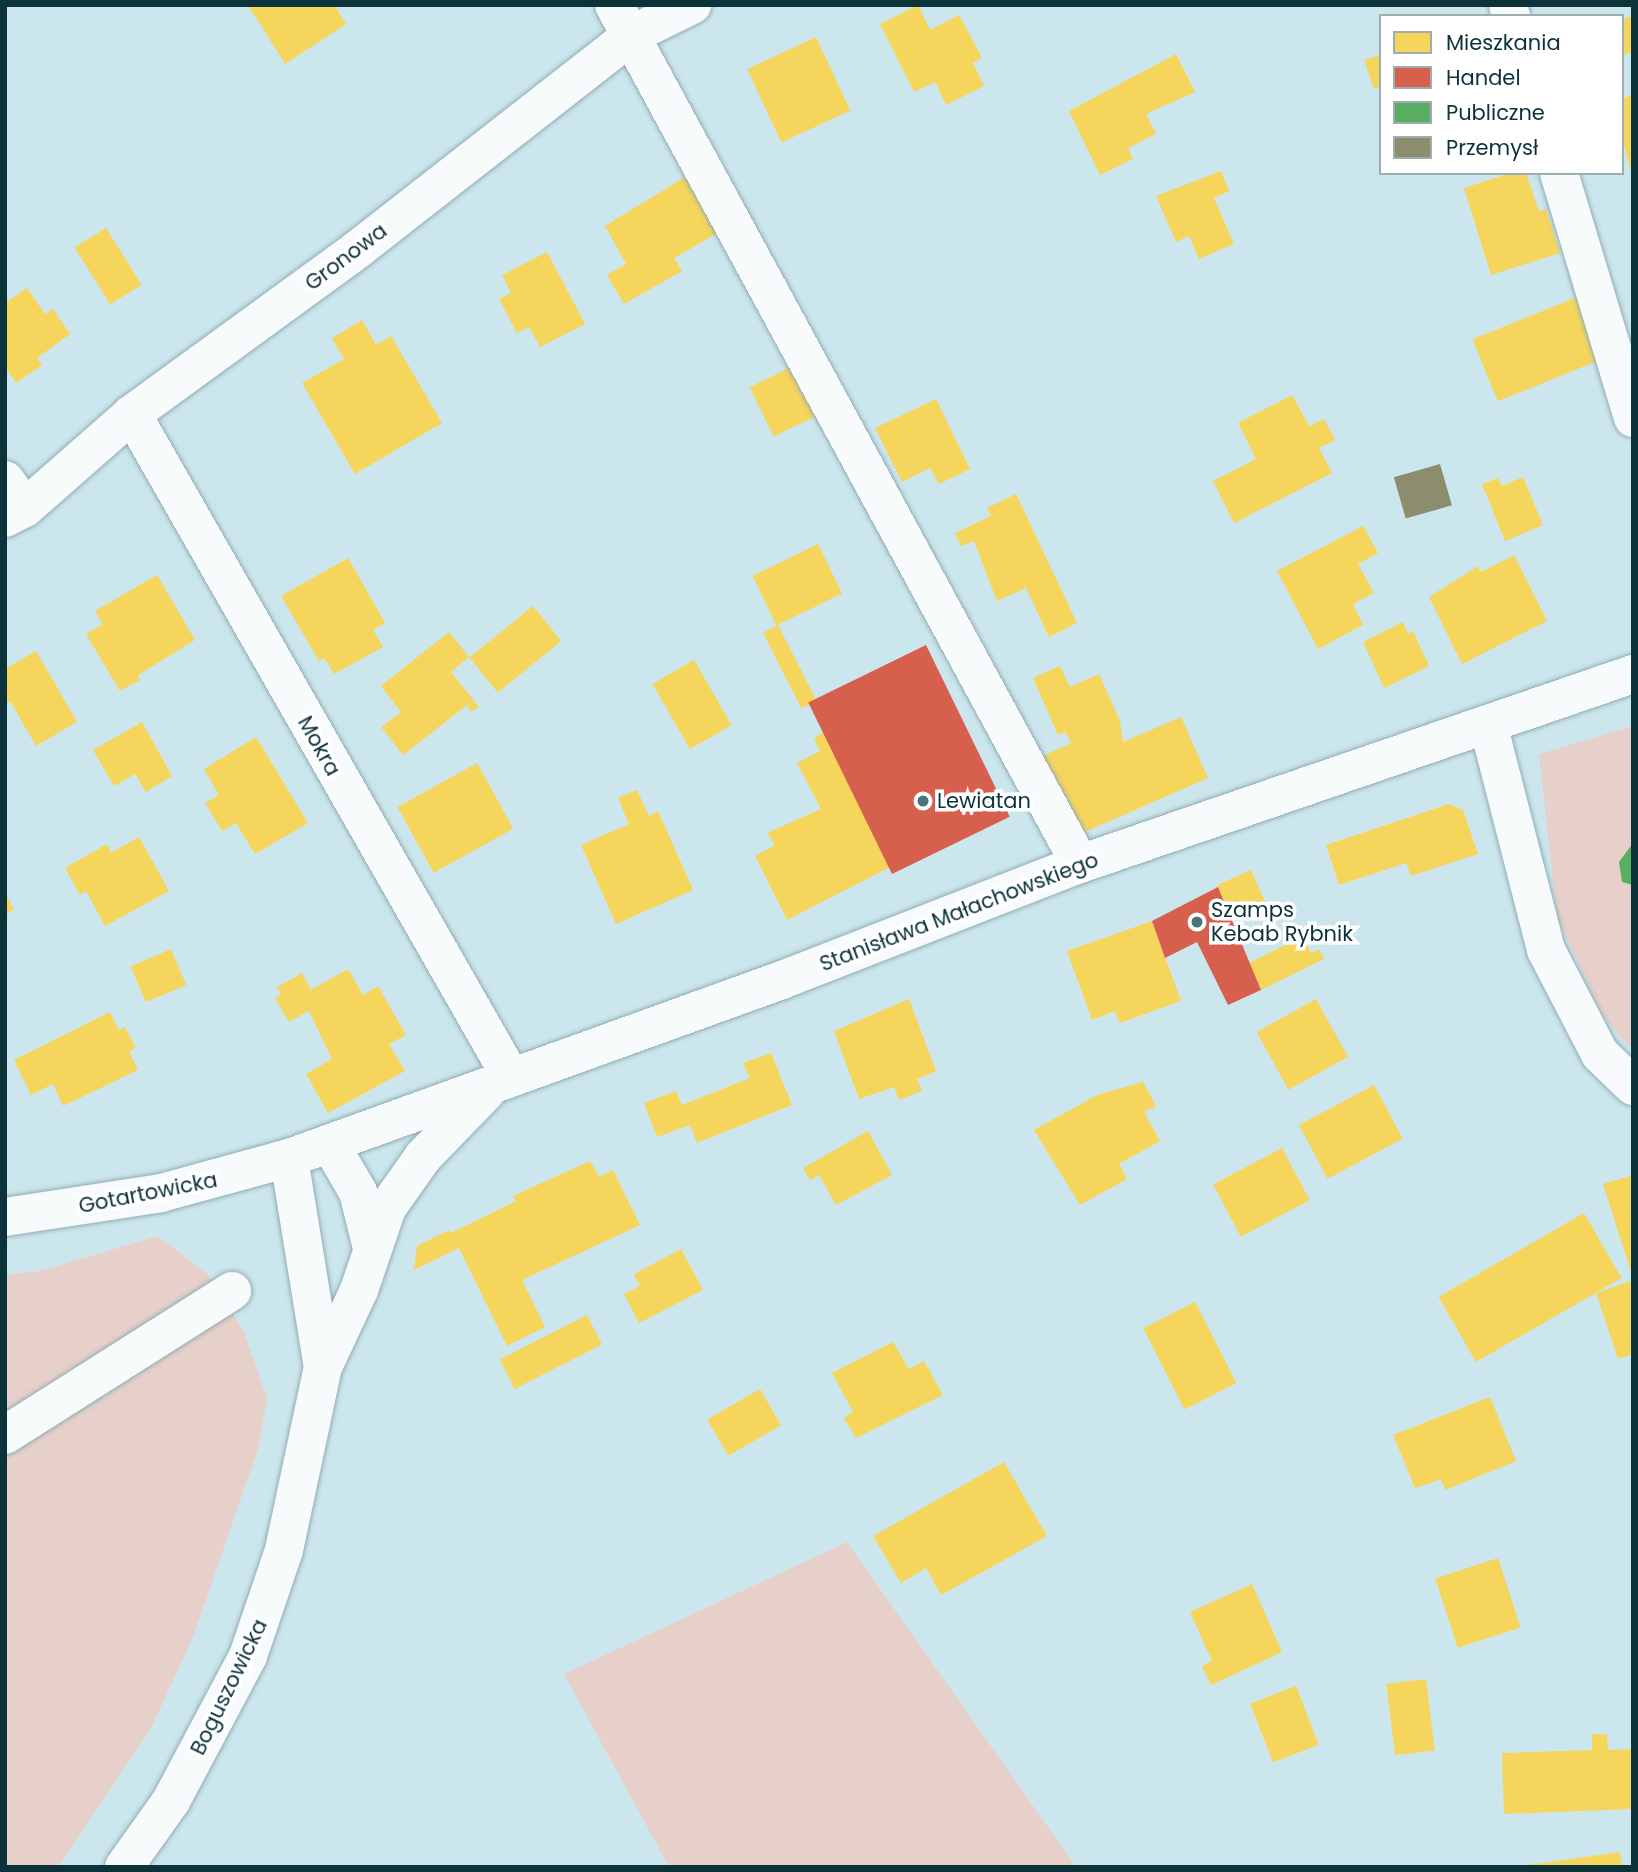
<!DOCTYPE html>
<html>
<head>
<meta charset="utf-8">
<style>
	body { margin:0 }
	#map { position:relative; width:1638px; height:1872px; overflow:hidden; background:#cce6ed; font-family:Poppins,sans-serif }
	div>[style] { position:absolute }
	[style*='--x'] { left:calc(var(--x)*1px); top:calc(var(--y)*1px); width:calc(var(--w)*1px); rotate:calc(var(--a)*1deg) }
	.green>* { inset:0; background:#e8d0ca }
	.homes>* { inset:0; background:#f6d55c; transform-origin:0 0 }
	.shops>* { inset:0; background:#d6604d; transform-origin:0 0 }
	.public>* { inset:0; background:#5aae61 }
	.industry>* { inset:0; background:#8c8c6e; transform-origin:0 0 }
	.roads { filter:drop-shadow(0 0 2px #91adb4) drop-shadow(0 0 2px #91adb4) }
	.street>* { height:38px; margin:-19px; padding:0 19px; transform-origin:19px; border-radius:19px; background:#f7fbfc }
	.secondary>* { height:38px; margin:-19px; padding:0 19px; transform-origin:19px; border-radius:19px; background:#f7fbfc }
	.dots>* { width:19px; height:19px; translate:-50% -50%; box-sizing:border-box; border:4px solid #fff; border-radius:50% }
	span { translate:-50% -50%; white-space:nowrap; text-align:center; line-height:1.15; -webkit-text-stroke:7px #fff; paint-order:stroke }
	.street-label { font-size:21px; color:#0c323a }
	.poi-label { font-size:21px; color:#0c323a }
	.left { translate:0 -50%; text-align:left }
	.frame { position:absolute; inset:0; border:7px solid #0c323a; pointer-events:none }
	.legend { position:absolute; left:1379px; top:14px; width:245px; height:161px; box-sizing:border-box; background:#fff; border:2px solid #9eadb0; margin:0; padding:9px 12px; list-style:none; font-size:21px; color:#0c323a }
	.legend li { display:flex; align-items:center; gap:14px; height:35px }
	.legend b { width:35px; border:2px solid #9eadb0 }
</style>
</head>
<body>
<div id="map">
	<div class="green">
		<i style="clip-path:polygon(1633px 726px,1633px 1050px,1604px 1018px,1557px 917px,1539px 754px)"></i>
		<i style="clip-path:polygon(158px 1236px,207px 1274px,243px 1330px,267px 1398px,258px 1449px,193px 1637px,151px 1728px,58px 1867px,5px 1867px,5px 1275px,40px 1271px)"></i>
		<i style="clip-path:polygon(847px 1542px,1076px 1867px,669px 1867px,564px 1674px)"></i>
	</div>
	<div class="homes">
		<i style="clip-path:polygon(248px 5px,334px 5px,346px 24px,285px 64px)"></i>
		<i style="clip-path:polygon(918px 5px,930px 30px,959px 15px,982px 58px,973px 63px,984px 86px,946px 105px,935px 82px,914px 92px,880px 24px)"></i>
		<i style="clip-path:polygon(1633px 16px,1633px 52px,1622px 56px,1622px 19px)"></i>
		<i style="left:816px;top:37px;width:81px;height:76px;rotate:65deg"></i>
		<i style="clip-path:polygon(1176px 54px,1195px 92px,1146px 114px,1156px 134px,1128px 148px,1133px 159px,1100px 175px,1069px 111px)"></i>
		<i style="clip-path:polygon(1381px 55px,1381px 86px,1374px 89px,1364px 60px)"></i>
		<i style="clip-path:polygon(1633px 95px,1633px 175px,1632px 175px,1622px 138px,1622px 98px)"></i>
		<i style="clip-path:polygon(1221px 171px,1229px 191px,1214px 198px,1234px 244px,1199px 259px,1189px 236px,1176px 242px,1156px 196px)"></i>
		<i style="clip-path:polygon(1511px 173px,1526px 173px,1539px 211px,1546px 209px,1560px 253px,1491px 275px,1464px 188px)"></i>
		<i style="clip-path:polygon(688px 175px,721px 231px,674px 258px,682px 271px,624px 304px,607px 275px,626px 264px,605px 226px)"></i>
		<i style="left:106px;top:228px;width:67px;height:37px;rotate:58deg"></i>
		<i style="clip-path:polygon(547px 252px,585px 324px,540px 347px,529px 327px,517px 333px,499px 299px,511px 293px,502px 275px)"></i>
		<i style="clip-path:polygon(27px 288px,45px 314px,53px 309px,70px 334px,37px 358px,42px 365px,16px 383px,5px 366px,5px 303px)"></i>
		<i style="left:1582px;top:295px;width:67px;height:118px;rotate:68deg"></i>
		<i style="clip-path:polygon(362px 320px,376px 345px,391px 336px,442px 423px,355px 474px,302px 383px,344px 359px,332px 338px)"></i>
		<i style="left:791px;top:367px;width:55px;height:46px;rotate:64deg"></i>
		<i style="clip-path:polygon(1292px 395px,1309px 426px,1324px 419px,1335px 440px,1319px 448px,1332px 473px,1234px 523px,1213px 481px,1256px 459px,1238px 423px)"></i>
		<i style="clip-path:polygon(936px 399px,970px 469px,939px 484px,930px 468px,902px 482px,875px 428px)"></i>
		<i style="clip-path:polygon(1523px 477px,1543px 525px,1505px 541px,1482px 484px,1498px 478px,1502px 486px)"></i>
		<i style="clip-path:polygon(1016px 494px,1077px 623px,1049px 637px,1026px 588px,997px 601px,974px 541px,961px 546px,955px 533px,991px 516px,987px 508px)"></i>
		<i style="clip-path:polygon(1363px 526px,1378px 553px,1358px 564px,1374px 593px,1353px 604px,1363px 625px,1318px 649px,1277px 571px)"></i>
		<i style="left:818px;top:544px;width:55px;height:73px;rotate:64deg"></i>
		<i style="clip-path:polygon(1514px 555px,1547px 621px,1462px 664px,1429px 597px,1478px 566px,1481px 572px)"></i>
		<i style="clip-path:polygon(348px 558px,385px 623px,373px 630px,383px 647px,334px 674px,324px 658px,319px 661px,281px 596px)"></i>
		<i style="clip-path:polygon(157px 575px,195px 640px,138px 675px,140px 680px,120px 691px,86px 634px,103px 624px,95px 611px)"></i>
		<i style="left:533px;top:606px;width:45px;height:82px;rotate:51deg"></i>
		<i style="clip-path:polygon(1403px 622px,1408px 634px,1413px 631px,1429px 666px,1384px 688px,1363px 642px)"></i>
		<i style="left:778px;top:625px;width:85px;height:17px;rotate:63deg"></i>
		<i style="clip-path:polygon(449px 632px,469px 657px,451px 672px,479px 707px,471px 712px,467px 705px,403px 755px,381px 727px,401px 712px,381px 686px)"></i>
		<i style="clip-path:polygon(36px 651px,77px 722px,36px 746px,10px 701px,5px 704px,5px 669px)"></i>
		<i style="left:694px;top:660px;width:75px;height:48px;rotate:60deg"></i>
		<i style="clip-path:polygon(1060px 666px,1070px 687px,1099px 674px,1120px 721px,1123px 742px,1181px 717px,1208px 778px,1053px 846px,1039px 758px,1071px 743px,1066px 732px,1058px 735px,1033px 678px)"></i>
		<i style="clip-path:polygon(142px 722px,172px 776px,146px 792px,135px 774px,114px 786px,93px 750px)"></i>
		<i style="clip-path:polygon(824px 732px,890px 867px,787px 920px,755px 856px,775px 845px,767px 833px,821px 809px,797px 763px,820px 751px,814px 738px)"></i>
		<i style="clip-path:polygon(256px 737px,308px 823px,255px 854px,236px 823px,222px 831px,205px 803px,219px 795px,204px 769px)"></i>
		<i style="left:477px;top:763px;width:75px;height:91px;rotate:61deg"></i>
		<i style="clip-path:polygon(637px 790px,649px 816px,658px 811px,693px 890px,616px 924px,581px 845px,629px 824px,618px 798px)"></i>
		<i style="clip-path:polygon(1449px 804px,1463px 810px,1478px 854px,1411px 876px,1406px 863px,1339px 885px,1326px 845px)"></i>
		<i style="clip-path:polygon(139px 837px,169px 891px,105px 926px,86px 891px,80px 895px,65px 868px,107px 844px,111px 853px)"></i>
		<i style="left:1251px;top:870px;width:36px;height:37px;rotate:66deg"></i>
		<i style="clip-path:polygon(5px 893px,14px 909px,5px 914px)"></i>
		<i style="clip-path:polygon(1152px 921px,1181px 1001px,1120px 1023px,1115px 1011px,1092px 1020px,1067px 951px)"></i>
		<i style="clip-path:polygon(1303px 936px,1311px 953px,1319px 949px,1324px 959px,1261px 990px,1249px 963px)"></i>
		<i style="left:171px;top:949px;width:39px;height:44px;rotate:67deg"></i>
		<i style="clip-path:polygon(348px 969px,363px 995px,378px 986px,406px 1035px,389px 1044px,405px 1071px,328px 1113px,306px 1074px,332px 1059px,309px 1011px,289px 1022px,275px 998px,281px 995px,277px 987px,302px 973px,311px 990px)"></i>
		<i style="clip-path:polygon(909px 999px,936px 1071px,917px 1079px,922px 1091px,899px 1100px,894px 1087px,859px 1099px,834px 1031px)"></i>
		<i style="left:1316px;top:999px;width:66px;height:68px;rotate:61deg"></i>
		<i style="clip-path:polygon(110px 1012px,119px 1030px,125px 1027px,136px 1048px,129px 1051px,138px 1070px,63px 1106px,53px 1084px,31px 1095px,14px 1060px)"></i>
		<i style="clip-path:polygon(771px 1053px,792px 1105px,697px 1143px,690px 1125px,657px 1137px,644px 1103px,676px 1091px,682px 1105px,750px 1078px,743px 1063px)"></i>
		<i style="clip-path:polygon(1143px 1082px,1156px 1106px,1144px 1112px,1160px 1141px,1119px 1164px,1127px 1179px,1080px 1205px,1034px 1130px,1097px 1095px)"></i>
		<i style="left:1374px;top:1085px;width:61px;height:85px;rotate:62deg"></i>
		<i style="clip-path:polygon(868px 1131px,892px 1175px,836px 1205px,819px 1175px,810px 1180px,803px 1168px)"></i>
		<i style="left:1282px;top:1148px;width:59px;height:78px;rotate:62deg"></i>
		<i style="clip-path:polygon(590px 1161px,599px 1177px,613px 1170px,640px 1225px,522px 1280px,545px 1327px,507px 1346px,459px 1248px,414px 1270px,417px 1246px,449px 1230px,451px 1233px,516px 1201px,513px 1196px)"></i>
		<i style="clip-path:polygon(1633px 1175px,1633px 1274px,1632px 1275px,1603px 1184px)"></i>
		<i style="left:1584px;top:1213px;width:75px;height:168px;rotate:60deg"></i>
		<i style="clip-path:polygon(681px 1249px,703px 1290px,639px 1323px,624px 1294px,640px 1286px,634px 1274px)"></i>
		<i style="clip-path:polygon(1633px 1280px,1633px 1354px,1618px 1359px,1596px 1293px)"></i>
		<i style="left:1195px;top:1302px;width:91px;height:58px;rotate:63deg"></i>
		<i style="left:587px;top:1315px;width:33px;height:98px;rotate:63deg"></i>
		<i style="clip-path:polygon(893px 1342px,909px 1369px,924px 1361px,943px 1395px,856px 1438px,844px 1418px,853px 1412px,832px 1373px)"></i>
		<i style="left:760px;top:1389px;width:42px;height:61px;rotate:60deg"></i>
		<i style="clip-path:polygon(1490px 1397px,1516px 1461px,1445px 1490px,1441px 1479px,1415px 1488px,1393px 1435px)"></i>
		<i style="clip-path:polygon(1004px 1462px,1047px 1536px,941px 1595px,926px 1568px,901px 1583px,873px 1536px)"></i>
		<i style="left:1498px;top:1558px;width:73px;height:66px;rotate:72deg"></i>
		<i style="clip-path:polygon(1252px 1584px,1282px 1652px,1211px 1685px,1202px 1666px,1212px 1661px,1190px 1612px)"></i>
		<i style="left:1426px;top:1679px;width:72px;height:40px;rotate:83deg"></i>
		<i style="left:1296px;top:1686px;width:63px;height:49px;rotate:69deg"></i>
		<i style="clip-path:polygon(1592px 1734px,1607px 1734px,1608px 1750px,1633px 1749px,1633px 1809px,1504px 1814px,1502px 1753px,1592px 1750px)"></i>
		<i style="clip-path:polygon(1620px 1852px,1622px 1867px,1528px 1867px,1528px 1865px)"></i>
	</div>
	<div class="shops">
		<i style="left:926px;top:645px;width:191px;height:131px;rotate:64deg"></i>
		<i style="clip-path:polygon(1218px 887px,1261px 990px,1228px 1005px,1197px 942px,1165px 958px,1152px 921px)"></i>
	</div>
	<div class="public">
		<i style="clip-path:polygon(1633px 843px,1633px 885px,1622px 882px,1619px 862px)"></i>
	</div>
	<div class="industry">
		<i style="left:1440px;top:464px;width:43px;height:48px;rotate:74deg"></i>
	</div>
	<div class="roads">
		<div class="street">
			<i style="--x:614;--y:5;--w:977;--a:61.52"></i>
			<i style="--x:1508;--y:5;--w:11;--a:75"></i>
			<i style="--x:1559;--y:173;--w:256;--a:73.2"></i>
			<i style="--x:132;--y:414;--w:764;--a:60.25"></i>
			<i style="--x:5;--y:480;--w:34;--a:54"></i>
			<i style="--x:5;--y:518;--w:22;--a:-27"></i>
			<i style="--x:25;--y:508;--w:142;--a:-41.3"></i>
			<i style="--x:132;--y:414;--w:280;--a:-36.1"></i>
			<i style="--x:358;--y:249;--w:349;--a:-38"></i>
			<i style="--x:633;--y:34;--w:66;--a:-26.2"></i>
			<i style="--x:1488;--y:724;--w:233;--a:75.6"></i>
			<i style="--x:1546;--y:950;--w:117;--a:62.6"></i>
			<i style="--x:1600;--y:1054;--w:46;--a:44.1"></i>
			<i style="--x:5;--y:1435;--w:269;--a:-32.4"></i>
		</div>
		<div class="secondary">
			<i style="--x:330;--y:1144;--w:56;--a:59.7"></i>
			<i style="--x:358;--y:1192;--w:54;--a:76"></i>
			<i style="--x:289;--y:1158;--w:212;--a:80.8"></i>
			<i style="--x:5;--y:1217;--w:158;--a:-8.7"></i>
			<i style="--x:161;--y:1193;--w:133;--a:-15.3"></i>
			<i style="--x:289;--y:1158;--w:524;--a:-19.85"></i>
			<i style="--x:782;--y:980;--w:320;--a:-21.3"></i>
			<i style="--x:1080;--y:864;--w:585;--a:-18.96"></i>
			<i style="--x:124;--y:1867;--w:81;--a:-54.5"></i>
			<i style="--x:171;--y:1801;--w:164;--a:-62"></i>
			<i style="--x:248;--y:1656;--w:112;--a:-71.2"></i>
			<i style="--x:284;--y:1550;--w:187;--a:-78"></i>
			<i style="--x:323;--y:1367;--w:85;--a:-64.9"></i>
			<i style="--x:359;--y:1290;--w:87;--a:-71.1"></i>
			<i style="--x:387;--y:1208;--w:62;--a:-54.8"></i>
			<i style="--x:423;--y:1157;--w:91;--a:-45.9"></i>
		</div>
	</div>
	<div class="dots">
		<i style="left:923px;top:801px;background:#4f7179"></i>
		<i style="left:1197px;top:922px;background:#4f7179"></i>
	</div>
	<div class="street-label">
		<span style="left:346px;top:257px;rotate:-37deg">Gronowa</span>
		<span style="left:319px;top:746px;rotate:61deg">Mokra</span>
		<span style="left:959px;top:912px;rotate:-21deg">Stanisława Małachowskiego</span>
		<span style="left:148px;top:1193px;rotate:-11deg">Gotartowicka</span>
		<span style="left:229px;top:1687px;rotate:-64deg">Boguszowicka</span>
	</div>
	<div class="poi-label">
		<span class="left" style="left:937px;top:801px">Lewiatan</span>
		<span class="left" style="left:1211px;top:922px">Szamps<br>Kebab Rybnik</span>
	</div>
	<div class="frame"></div>
	<ul class="legend">
	<li><b style="height:19px;background:#f6d55c"></b>Mieszkania</li>
	<li><b style="height:19px;background:#d6604d"></b>Handel</li>
	<li><b style="height:19px;background:#5aae61"></b>Publiczne</li>
	<li><b style="height:19px;background:#8c8c6e"></b>Przemysł</li>
	</ul>
</div>
</body>
</html>
